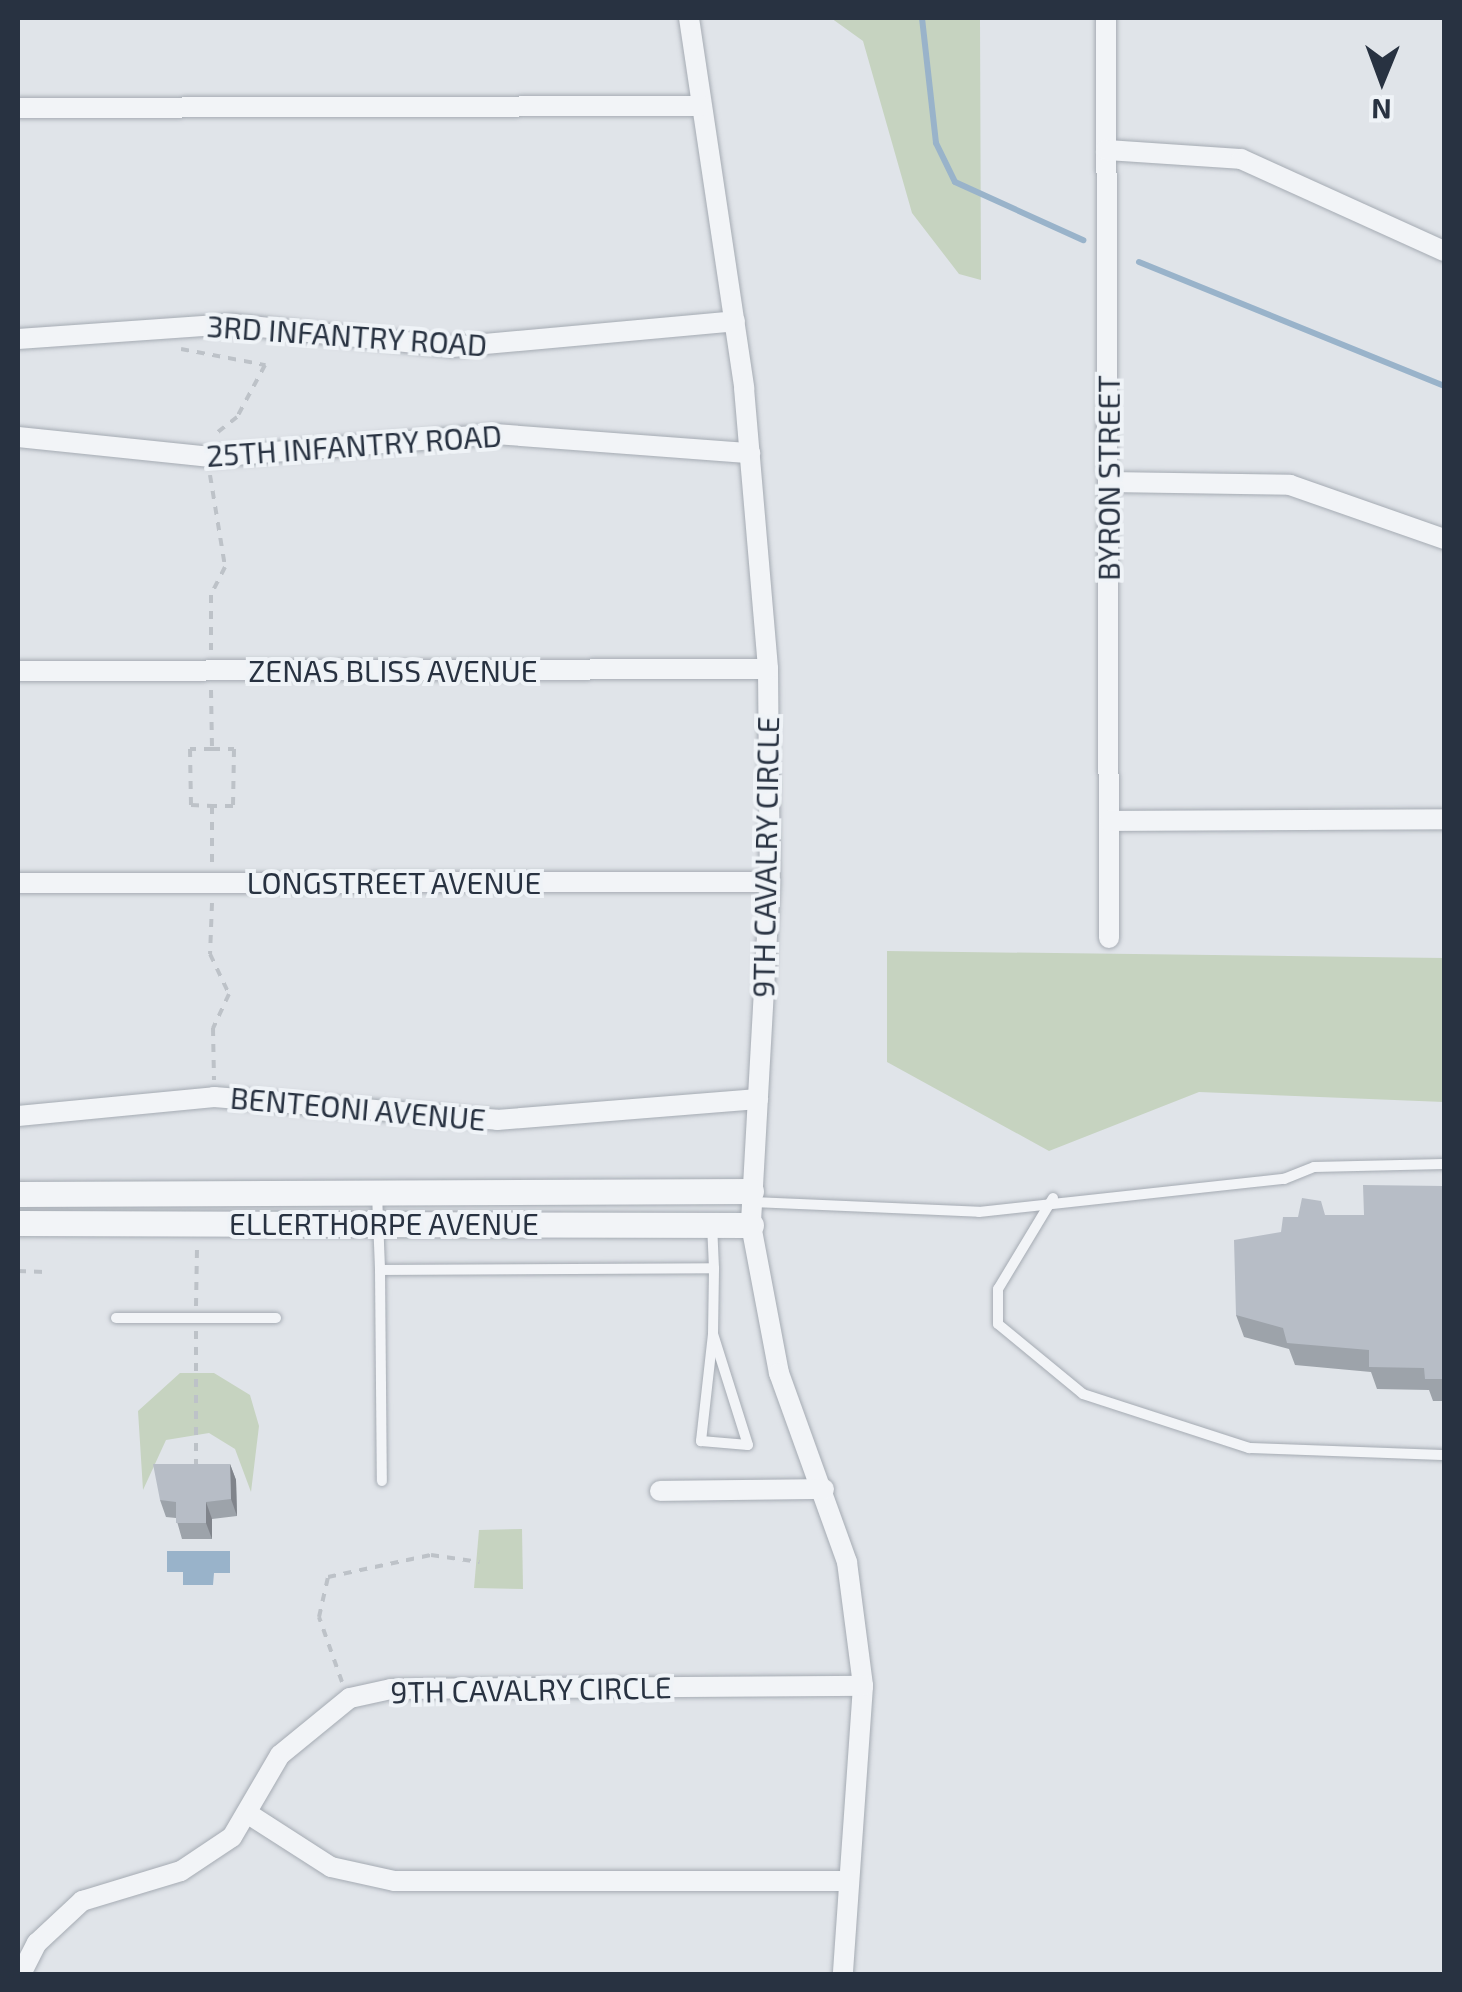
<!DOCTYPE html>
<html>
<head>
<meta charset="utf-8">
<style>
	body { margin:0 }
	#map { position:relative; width:1462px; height:1992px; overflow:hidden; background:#e0e4e9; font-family:"Exo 2",sans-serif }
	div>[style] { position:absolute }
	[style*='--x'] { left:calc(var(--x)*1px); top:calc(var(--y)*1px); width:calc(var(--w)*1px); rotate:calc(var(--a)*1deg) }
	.green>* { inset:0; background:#c6d3c0 }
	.water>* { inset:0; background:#99b3ca }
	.stream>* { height:6px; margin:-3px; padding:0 3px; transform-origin:3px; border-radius:3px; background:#99b3ca }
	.path>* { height:4px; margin-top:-2px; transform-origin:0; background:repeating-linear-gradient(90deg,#bdc2c8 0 8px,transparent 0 16px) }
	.roads { filter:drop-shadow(0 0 2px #a5abb3) drop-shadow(0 0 2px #a5abb3) }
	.service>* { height:10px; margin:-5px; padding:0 5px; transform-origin:5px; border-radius:5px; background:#f2f4f7 }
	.minor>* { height:20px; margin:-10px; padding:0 10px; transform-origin:10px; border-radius:10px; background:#f2f4f7 }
	.tertiary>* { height:25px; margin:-12.5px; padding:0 12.5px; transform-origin:12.5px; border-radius:12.5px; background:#f2f4f7 }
	.wall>* { inset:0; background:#9da3aa }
	.shaded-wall>* { inset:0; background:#80848b }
	.building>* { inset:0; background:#b7bdc6 }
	span { translate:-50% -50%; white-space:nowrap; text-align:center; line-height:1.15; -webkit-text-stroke:8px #eff3f7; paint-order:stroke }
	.street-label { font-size:30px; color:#283241 }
	.frame { position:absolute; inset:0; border:20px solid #283241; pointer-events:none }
	.north { position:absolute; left:1332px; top:30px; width:100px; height:100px; -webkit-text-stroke:8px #eff3f7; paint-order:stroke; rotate:181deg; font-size:28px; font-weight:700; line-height:40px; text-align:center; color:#283241 }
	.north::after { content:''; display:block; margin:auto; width:35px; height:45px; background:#283241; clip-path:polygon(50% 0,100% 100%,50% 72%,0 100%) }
</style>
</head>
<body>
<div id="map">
	<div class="green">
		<i style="clip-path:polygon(831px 18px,980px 18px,981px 280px,959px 274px,912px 213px,863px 41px)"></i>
		<i style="clip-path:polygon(887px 951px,1444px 958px,1444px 1102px,1199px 1092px,1049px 1151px,887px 1062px)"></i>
		<i style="clip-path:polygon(180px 1373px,214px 1373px,250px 1395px,259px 1426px,251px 1492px,235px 1449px,209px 1433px,166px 1440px,143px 1490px,138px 1411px)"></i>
		<i style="clip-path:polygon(522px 1529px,523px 1589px,474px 1588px,479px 1530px)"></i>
	</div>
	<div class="water">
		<i style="clip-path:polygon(167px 1551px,230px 1551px,230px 1573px,214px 1573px,213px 1585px,183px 1585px,183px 1572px,167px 1572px)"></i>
	</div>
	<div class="stream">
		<i style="--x:922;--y:18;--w:126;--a:83.6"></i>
		<i style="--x:936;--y:143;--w:43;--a:64"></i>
		<i style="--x:955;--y:182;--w:141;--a:24.4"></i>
		<i style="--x:1139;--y:262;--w:329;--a:22.1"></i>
	</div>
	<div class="path">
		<i style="--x:181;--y:349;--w:86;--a:10.8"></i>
		<i style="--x:265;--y:365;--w:59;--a:118.3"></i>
		<i style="--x:237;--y:417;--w:31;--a:142"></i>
		<i style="--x:210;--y:475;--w:93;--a:80.7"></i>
		<i style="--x:225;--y:567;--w:31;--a:117"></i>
		<i style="--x:211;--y:595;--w:55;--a:90"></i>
		<i style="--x:211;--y:690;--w:59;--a:89"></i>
		<i style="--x:212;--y:749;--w:22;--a:180"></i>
		<i style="--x:190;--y:749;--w:56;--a:89"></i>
		<i style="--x:191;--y:805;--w:21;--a:3"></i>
		<i style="--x:212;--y:806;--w:58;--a:90"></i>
		<i style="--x:212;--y:749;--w:22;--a:0"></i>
		<i style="--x:234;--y:749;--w:57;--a:91"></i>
		<i style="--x:233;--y:806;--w:21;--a:180"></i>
		<i style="--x:212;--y:903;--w:51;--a:92.2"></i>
		<i style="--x:210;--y:954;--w:44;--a:64.6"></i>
		<i style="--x:229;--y:994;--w:38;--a:115"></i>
		<i style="--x:213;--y:1028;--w:52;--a:88.9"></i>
		<i style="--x:18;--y:1271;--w:27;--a:2"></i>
		<i style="--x:196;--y:1306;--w:60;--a:-89"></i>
		<i style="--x:196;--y:1331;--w:135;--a:90"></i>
		<i style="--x:342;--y:1682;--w:69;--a:-109.5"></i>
		<i style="--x:319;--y:1617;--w:41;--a:-77.3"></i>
		<i style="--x:328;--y:1577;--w:105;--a:-12.1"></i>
		<i style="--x:431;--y:1555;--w:49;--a:8.3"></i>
	</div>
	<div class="roads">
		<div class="service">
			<i style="--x:377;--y:1194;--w:76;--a:87.7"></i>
			<i style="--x:380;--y:1270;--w:334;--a:-0.3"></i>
			<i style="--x:714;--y:1268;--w:44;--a:-92.6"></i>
			<i style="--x:1053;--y:1198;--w:106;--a:121.1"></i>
			<i style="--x:998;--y:1289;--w:35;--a:90"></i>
			<i style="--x:998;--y:1324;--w:110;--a:39.5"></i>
			<i style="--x:1083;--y:1394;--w:175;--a:18"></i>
			<i style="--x:1249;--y:1448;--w:195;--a:2.1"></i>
			<i style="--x:753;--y:1202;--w:226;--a:2.5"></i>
			<i style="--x:979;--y:1212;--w:307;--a:-6.2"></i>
			<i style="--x:1284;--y:1179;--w:32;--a:-22"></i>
			<i style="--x:1314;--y:1167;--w:130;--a:-1.3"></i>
			<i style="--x:380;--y:1270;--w:211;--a:89.5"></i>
			<i style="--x:116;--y:1318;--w:160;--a:0"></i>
			<i style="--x:713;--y:1334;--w:108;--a:96.4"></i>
			<i style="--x:701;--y:1441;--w:47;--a:4.9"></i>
			<i style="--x:748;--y:1445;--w:116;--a:-107.5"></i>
			<i style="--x:713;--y:1334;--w:66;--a:-89.1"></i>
		</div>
		<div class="minor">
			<i style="--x:689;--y:18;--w:374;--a:81.5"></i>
			<i style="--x:744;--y:388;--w:282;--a:85.1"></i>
			<i style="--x:768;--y:669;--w:213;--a:89.5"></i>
			<i style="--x:770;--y:882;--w:344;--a:93.2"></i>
			<i style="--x:751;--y:1225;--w:151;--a:79.3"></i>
			<i style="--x:779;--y:1373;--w:201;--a:70.2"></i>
			<i style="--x:847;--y:1562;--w:125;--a:82.6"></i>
			<i style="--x:863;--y:1686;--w:289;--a:94"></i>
			<i style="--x:1106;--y:18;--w:920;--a:89.81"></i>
			<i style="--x:18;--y:108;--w:683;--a:-0.17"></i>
			<i style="--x:1106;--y:150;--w:135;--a:3.8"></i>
			<i style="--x:1241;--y:159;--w:223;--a:24.4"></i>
			<i style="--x:18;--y:339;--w:214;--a:-4"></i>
			<i style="--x:231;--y:324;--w:222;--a:5.9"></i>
			<i style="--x:452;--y:347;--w:284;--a:-5.2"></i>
			<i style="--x:18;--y:437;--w:194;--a:5.9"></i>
			<i style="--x:211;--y:457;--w:285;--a:-4.6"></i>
			<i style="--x:495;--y:434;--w:256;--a:4.3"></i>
			<i style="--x:1108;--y:482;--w:182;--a:0.9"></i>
			<i style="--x:1290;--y:485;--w:163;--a:19.3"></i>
			<i style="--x:18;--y:671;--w:750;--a:-0.15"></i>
			<i style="--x:1109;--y:821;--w:335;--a:-0.3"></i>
			<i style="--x:18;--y:883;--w:752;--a:-0.08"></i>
			<i style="--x:18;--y:1116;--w:197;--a:-5.5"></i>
			<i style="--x:214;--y:1097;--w:284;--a:4.6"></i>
			<i style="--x:497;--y:1120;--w:262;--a:-4.6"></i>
			<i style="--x:660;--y:1491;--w:164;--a:-0.7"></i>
			<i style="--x:250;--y:1815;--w:96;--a:32.7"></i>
			<i style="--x:331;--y:1867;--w:65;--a:12.5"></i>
			<i style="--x:394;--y:1881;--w:452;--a:0"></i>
			<i style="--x:21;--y:1974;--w:35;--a:-63"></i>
			<i style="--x:37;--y:1943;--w:62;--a:-43"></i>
			<i style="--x:82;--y:1901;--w:103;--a:-16.9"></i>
			<i style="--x:181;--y:1871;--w:61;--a:-33.7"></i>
			<i style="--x:232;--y:1837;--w:95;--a:-59.7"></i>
			<i style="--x:280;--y:1755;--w:90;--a:-39.2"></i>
			<i style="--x:350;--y:1698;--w:42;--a:-12.4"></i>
			<i style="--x:391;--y:1689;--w:472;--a:-0.4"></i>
		</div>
		<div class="tertiary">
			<i style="--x:18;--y:1194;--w:733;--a:-0.23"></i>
			<i style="--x:18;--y:1223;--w:733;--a:0.16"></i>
		</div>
	</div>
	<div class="wall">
		<i style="clip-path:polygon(1444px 1186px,1444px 1401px,1433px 1401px,1429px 1390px,1377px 1389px,1371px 1372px,1295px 1365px,1289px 1349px,1244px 1337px,1236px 1315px,1298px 1217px,1326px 1215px,1364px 1215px)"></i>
		<i style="clip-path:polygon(230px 1464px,236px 1480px,237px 1516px,212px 1519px,212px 1539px,182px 1539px,176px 1518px,166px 1517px,160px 1500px)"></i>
	</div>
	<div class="shaded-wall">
		<i style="clip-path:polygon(230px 1464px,236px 1480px,237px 1516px,231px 1499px)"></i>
		<i style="clip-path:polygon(206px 1502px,212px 1519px,212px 1539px,206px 1523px)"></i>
	</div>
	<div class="building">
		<i style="clip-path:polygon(1363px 1185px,1444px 1186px,1444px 1379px,1425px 1379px,1424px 1368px,1369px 1367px,1369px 1350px,1287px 1343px,1283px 1328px,1236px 1315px,1234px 1240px,1281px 1232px,1283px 1217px,1298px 1217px,1302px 1198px,1321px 1201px,1325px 1215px,1364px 1215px)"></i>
		<i style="clip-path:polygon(153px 1464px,230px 1464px,231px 1499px,206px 1502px,206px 1523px,176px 1523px,176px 1502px,160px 1500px)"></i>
	</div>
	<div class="street-label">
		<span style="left:347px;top:335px;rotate:4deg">3RD INFANTRY ROAD</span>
		<span style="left:354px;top:445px;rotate:-4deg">25TH INFANTRY ROAD</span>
		<span style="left:1108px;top:478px;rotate:-90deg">BYRON STREET</span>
		<span style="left:393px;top:670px">ZENAS BLISS AVENUE</span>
		<span style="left:765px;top:857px;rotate:-89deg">9TH CAVALRY CIRCLE</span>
		<span style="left:394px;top:882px">LONGSTREET AVENUE</span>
		<span style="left:358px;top:1108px;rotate:5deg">BENTEONI AVENUE</span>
		<span style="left:384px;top:1223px">ELLERTHORPE AVENUE</span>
		<span style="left:531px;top:1689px;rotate:-1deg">9TH CAVALRY CIRCLE</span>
	</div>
	<div class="frame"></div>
	<div class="north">N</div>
</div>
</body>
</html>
